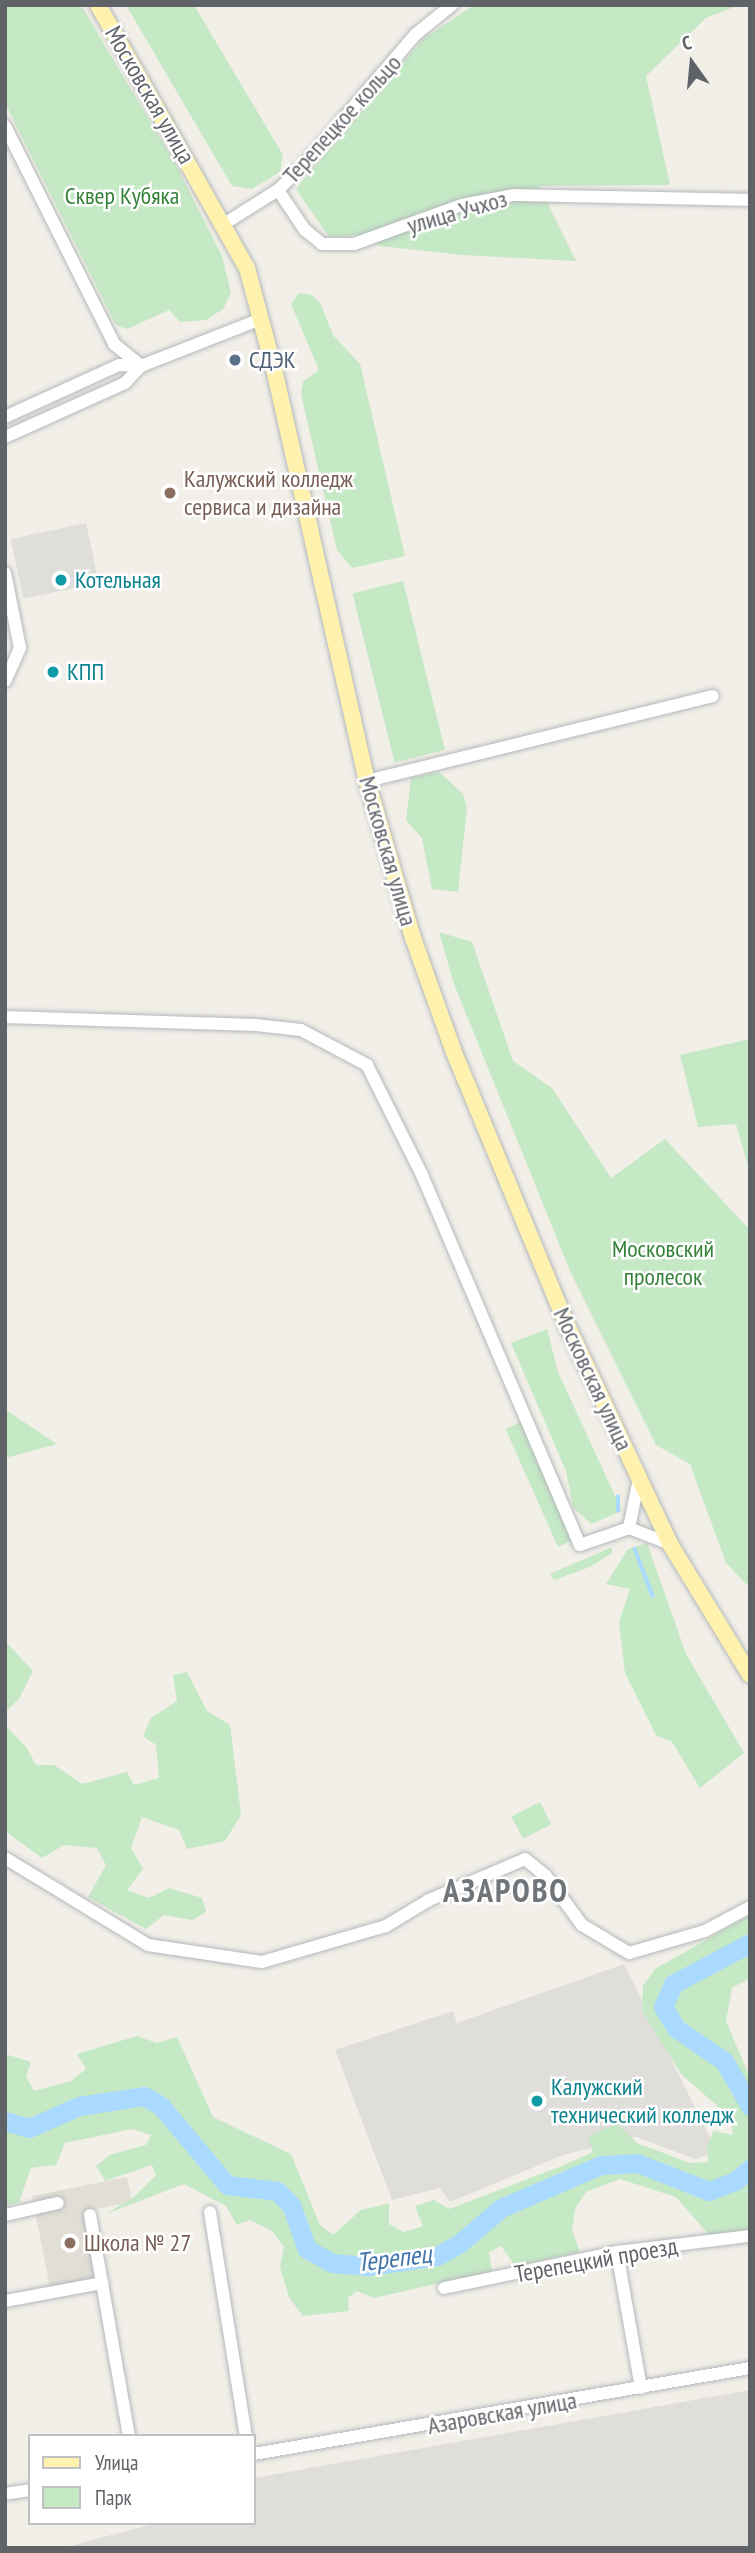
<!DOCTYPE html>
<html>
<head>
<meta charset="utf-8">
<style>
	body { margin:0 }
	#map { position:relative; width:755px; height:2553px; overflow:hidden; background:#f1efe8; font-family:"PT Sans Narrow",sans-serif }
	div>[style] { position:absolute }
	[style*='--x'] { left:calc(var(--x)*1px); top:calc(var(--y)*1px); width:calc(var(--w)*1px); rotate:calc(var(--a)*1deg) }
	.industrial>* { inset:0; background:#e0deda; transform-origin:0 0 }
	.education>* { inset:0; background:#e1ded6 }
	.green>* { inset:0; background:#c5e8c5; transform-origin:0 0 }
	.stream>* { height:3.5px; margin:-1.75px; padding:0 1.75px; transform-origin:1.75px; border-radius:1.75px; background:#aadaff }
	.river>* { height:19px; margin:-9.5px; padding:0 9.5px; transform-origin:9.5px; border-radius:9.5px; background:#aadaff }
	.roads { filter:drop-shadow(0 0 2px #b5b8bc) drop-shadow(0 0 2px #b5b8bc) }
	.minor>* { height:12px; margin:-6px; padding:0 6px; transform-origin:6px; border-radius:6px; background:#fff }
	.major>* { height:16px; margin:-8px; padding:0 8px; transform-origin:8px; border-radius:8px; background:#fff2af }
	.dots>* { width:19px; height:19px; translate:-50% -50%; box-sizing:border-box; border:4px solid #fff; border-radius:50% }
	span { translate:-50% -50%; white-space:nowrap; text-align:center; line-height:1.15; -webkit-text-stroke:5px #fff; paint-order:stroke }
	.street-label { font-size:24px; color:#5f6368 }
	.park-label { font-size:24px; color:#348238 }
	.service-label { font-size:24px; color:#4e5e75 }
	.left { translate:0 -50%; text-align:left }
	.education-label { font-size:24px; color:#785e54 }
	.culture-label { font-size:24px; color:#0d838f }
	.water-label { font-size:26px; color:#4174aa; font-style:italic }
	.district-label { font-size:32px; color:#70757a; font-weight:700; letter-spacing:2px }
	.frame { position:absolute; inset:0; border:7px solid #5f6368; pointer-events:none }
	.legend { position:absolute; left:28px; top:2434px; width:228px; height:91px; box-sizing:border-box; background:#fff; border:2px solid #bfc1c3; margin:0; padding:9px 12px; list-style:none; font-size:21px; color:#5f6368 }
	.legend li { display:flex; align-items:center; gap:14px; height:35px }
	.legend b { width:35px; border:2px solid #bfc1c3 }
	.north { position:absolute; left:657px; top:28px; width:70px; height:70px; -webkit-text-stroke:5px #fff; paint-order:stroke; rotate:345deg; font-size:19px; font-weight:700; line-height:28px; text-align:center; color:#5f6368 }
	.north::after { content:''; display:block; margin:auto; width:24px; height:32px; background:#5f6368; clip-path:polygon(50% 0,100% 100%,50% 72%,0 100%) }
</style>
</head>
<body>
<div id="map">
	<div class="industrial">
		<i style="left:86px;top:523px;width:61px;height:77px;rotate:78deg"></i>
		<i style="clip-path:polygon(624px 1964px,717px 2152px,695px 2159px,637px 2137px,563px 2155px,450px 2202px,440px 2188px,392px 2200px,335px 2050px,453px 2011px,457px 2023px)"></i>
		<i style="clip-path:polygon(750px 2390px,750px 2548px,62px 2548px,157px 2523px,254px 2523px,254px 2478px)"></i>
	</div>
	<div class="education">
		<i style="clip-path:polygon(127px 2177px,132px 2202px,91px 2210px,104px 2276px,50px 2287px,32px 2196px)"></i>
	</div>
	<div class="green">
		<i style="clip-path:polygon(5px 5px,81px 5px,176px 165px,222px 256px,231px 293px,223px 309px,206px 320px,180px 322px,169px 310px,127px 329px,116px 325px,5px 103px)"></i>
		<i style="clip-path:polygon(126px 5px,194px 5px,283px 155px,280px 172px,252px 189px,232px 186px)"></i>
		<i style="clip-path:polygon(474px 5px,739px 5px,706px 18px,646px 76px,670px 185px,539px 186px,576px 261px,463px 255px,380px 246px,357px 235px,329px 237px,296px 189px,423px 39px)"></i>
		<i style="clip-path:polygon(299px 293px,312px 295px,320px 303px,333px 335px,360px 364px,405px 556px,352px 568px,337px 550px,301px 394px,303px 382px,319px 370px,291px 304px)"></i>
		<i style="left:403px;top:581px;width:174px;height:52px;rotate:76deg"></i>
		<i style="clip-path:polygon(439px 772px,463px 794px,467px 808px,458px 892px,432px 889px,422px 838px,406px 820px,411px 778px)"></i>
		<i style="clip-path:polygon(439px 932px,472px 942px,513px 1061px,552px 1088px,611px 1178px,665px 1139px,750px 1230px,750px 1588px,726px 1563px,690px 1464px,656px 1445px,570px 1271px,454px 984px)"></i>
		<i style="clip-path:polygon(750px 1039px,750px 1173px,736px 1124px,698px 1127px,680px 1055px)"></i>
		<i style="clip-path:polygon(547px 1329px,558px 1372px,622px 1511px,591px 1524px,573px 1507px,566px 1471px,511px 1343px)"></i>
		<i style="clip-path:polygon(5px 1409px,12px 1414px,57px 1444px,5px 1458px)"></i>
		<i style="left:521px;top:1422px;width:129px;height:17px;rotate:66deg"></i>
		<i style="clip-path:polygon(647px 1543px,686px 1654px,744px 1753px,700px 1788px,672px 1742px,656px 1735px,625px 1673px,619px 1622px,630px 1589px,606px 1584px,628px 1549px)"></i>
		<i style="clip-path:polygon(612px 1547px,612px 1553px,590px 1567px,554px 1580px,550px 1574px)"></i>
		<i style="clip-path:polygon(5px 1641px,33px 1671px,19px 1699px,5px 1712px)"></i>
		<i style="clip-path:polygon(187px 1672px,207px 1711px,230px 1725px,241px 1815px,225px 1841px,187px 1849px,179px 1830px,142px 1817px,131px 1848px,143px 1869px,127px 1890px,149px 1898px,169px 1888px,202px 1898px,206px 1912px,192px 1920px,164px 1915px,146px 1929px,88px 1897px,106px 1865px,97px 1848px,64px 1845px,42px 1858px,5px 1831px,5px 1725px,27px 1748px,36px 1765px,54px 1765px,82px 1784px,127px 1772px,134px 1785px,159px 1778px,156px 1745px,143px 1736px,151px 1718px,177px 1701px,173px 1675px)"></i>
		<i style="left:540px;top:1802px;width:25px;height:32px;rotate:63deg"></i>
		<i style="clip-path:polygon(750px 1915px,750px 1978px,732px 1988px,726px 2021px,750px 2078px,750px 2230px,710px 2236px,676px 2197px,620px 2179px,586px 2192px,575px 2209px,572px 2230px,580px 2252px,515px 2266px,501px 2246px,489px 2252px,492px 2271px,374px 2298px,357px 2291px,348px 2298px,349px 2311px,303px 2316px,289px 2297px,280px 2267px,284px 2247px,272px 2231px,250px 2220px,237px 2225px,226px 2206px,184px 2184px,106px 2214px,134px 2197px,156px 2175px,152px 2165px,105px 2181px,96px 2166px,110px 2155px,146px 2145px,151px 2135px,132px 2129px,65px 2143px,56px 2165px,31px 2168px,19px 2202px,5px 2206px,5px 2054px,31px 2062px,26px 2076px,34px 2091px,71px 2081px,86px 2069px,77px 2054px,137px 2036px,157px 2043px,177px 2037px,213px 2117px,291px 2154px,320px 2225px,333px 2235px,361px 2210px,389px 2203px,389px 2224px,404px 2232px,423px 2226px,415px 2206px,434px 2200px,449px 2209px,562px 2166px,593px 2152px,588px 2136px,617px 2124px,637px 2143px,690px 2163px,708px 2162px,707px 2145px,714px 2131px,733px 2135px,731px 2118px,681px 2074px,642px 2011px,643px 1986px,655px 1969px)"></i>
	</div>
	<div class="stream">
		<i style="--x:618;--y:1511;--w:14;--a:-90"></i>
		<i style="--x:635;--y:1549;--w:50;--a:69"></i>
	</div>
	<div class="river">
		<i style="--x:750;--y:1943;--w:87;--a:152"></i>
		<i style="--x:673;--y:1984;--w:25;--a:113"></i>
		<i style="--x:663;--y:2007;--w:26;--a:58"></i>
		<i style="--x:677;--y:2029;--w:57;--a:34.2"></i>
		<i style="--x:724;--y:2061;--w:52;--a:60"></i>
		<i style="--x:5;--y:2121;--w:25;--a:16"></i>
		<i style="--x:29;--y:2128;--w:55;--a:-23.7"></i>
		<i style="--x:79;--y:2106;--w:66;--a:-8.7"></i>
		<i style="--x:144;--y:2096;--w:20;--a:30"></i>
		<i style="--x:161;--y:2106;--w:103;--a:50.1"></i>
		<i style="--x:227;--y:2185;--w:50;--a:6.8"></i>
		<i style="--x:277;--y:2191;--w:20;--a:45"></i>
		<i style="--x:291;--y:2205;--w:47;--a:70"></i>
		<i style="--x:307;--y:2249;--w:29;--a:29"></i>
		<i style="--x:332;--y:2263;--w:36;--a:5"></i>
		<i style="--x:368;--y:2266;--w:70;--a:-8.2"></i>
		<i style="--x:437;--y:2256;--w:26;--a:-29"></i>
		<i style="--x:460;--y:2243;--w:54;--a:-40.5"></i>
		<i style="--x:501;--y:2208;--w:109;--a:-23.3"></i>
		<i style="--x:601;--y:2165;--w:36;--a:-3"></i>
		<i style="--x:637;--y:2163;--w:77;--a:21.3"></i>
		<i style="--x:709;--y:2191;--w:28;--a:-21"></i>
		<i style="--x:735;--y:2181;--w:19;--a:-39"></i>
	</div>
	<div class="roads">
		<div class="minor">
			<i style="--x:5;--y:126;--w:244;--a:63.4"></i>
			<i style="--x:114;--y:344;--w:35;--a:39"></i>
			<i style="--x:278;--y:190;--w:48;--a:56"></i>
			<i style="--x:305;--y:230;--w:22;--a:39"></i>
			<i style="--x:322;--y:244;--w:32;--a:0"></i>
			<i style="--x:354;--y:244;--w:115;--a:-19.9"></i>
			<i style="--x:462;--y:205;--w:53;--a:-10.9"></i>
			<i style="--x:514;--y:195;--w:236;--a:1.2"></i>
			<i style="--x:224;--y:224;--w:64;--a:-32.2"></i>
			<i style="--x:278;--y:190;--w:36;--a:-44"></i>
			<i style="--x:304;--y:165;--w:172;--a:-49.5"></i>
			<i style="--x:416;--y:34;--w:46;--a:-38.9"></i>
			<i style="--x:5;--y:417;--w:125;--a:-24.5"></i>
			<i style="--x:119;--y:365;--w:21;--a:3"></i>
			<i style="--x:5;--y:437;--w:132;--a:-24.2"></i>
			<i style="--x:125;--y:383;--w:23;--a:-47"></i>
			<i style="--x:141;--y:366;--w:129;--a:-21.4"></i>
			<i style="--x:5;--y:573;--w:76;--a:78.7"></i>
			<i style="--x:20;--y:648;--w:36;--a:114"></i>
			<i style="--x:367;--y:781;--w:356;--a:-13.8"></i>
			<i style="--x:5;--y:1017;--w:251;--a:1.8"></i>
			<i style="--x:256;--y:1025;--w:45;--a:6.3"></i>
			<i style="--x:301;--y:1030;--w:75;--a:27.9"></i>
			<i style="--x:367;--y:1065;--w:123;--a:63.4"></i>
			<i style="--x:422;--y:1175;--w:402;--a:66.9"></i>
			<i style="--x:580;--y:1545;--w:52;--a:-19.1"></i>
			<i style="--x:629;--y:1528;--w:50;--a:-78.5"></i>
			<i style="--x:629;--y:1528;--w:44;--a:21.3"></i>
			<i style="--x:5;--y:1858;--w:167;--a:31.3"></i>
			<i style="--x:148;--y:1945;--w:115;--a:8.5"></i>
			<i style="--x:262;--y:1962;--w:129;--a:-16.2"></i>
			<i style="--x:386;--y:1926;--w:50;--a:-31.2"></i>
			<i style="--x:429;--y:1900;--w:104;--a:-23.1"></i>
			<i style="--x:525;--y:1859;--w:27;--a:39"></i>
			<i style="--x:546;--y:1876;--w:61;--a:53.7"></i>
			<i style="--x:582;--y:1925;--w:55;--a:30.8"></i>
			<i style="--x:629;--y:1953;--w:79;--a:-16.1"></i>
			<i style="--x:705;--y:1931;--w:51;--a:-28.1"></i>
			<i style="--x:210;--y:2212;--w:227;--a:80.9"></i>
			<i style="--x:5;--y:2215;--w:54;--a:-12.8"></i>
			<i style="--x:90;--y:2215;--w:224;--a:80"></i>
			<i style="--x:617;--y:2252;--w:138;--a:80"></i>
			<i style="--x:444;--y:2288;--w:177;--a:-11.8"></i>
			<i style="--x:617;--y:2252;--w:134;--a:-6.9"></i>
			<i style="--x:5;--y:2301;--w:99;--a:-10.5"></i>
			<i style="--x:254;--y:2454;--w:503;--a:-9.84"></i>
			<i style="--x:5;--y:2494;--w:25;--a:-9"></i>
		</div>
		<div class="major">
			<i style="--x:98;--y:5;--w:302;--a:60.5"></i>
			<i style="--x:247;--y:268;--w:105;--a:75"></i>
			<i style="--x:274;--y:369;--w:422;--a:77.3"></i>
			<i style="--x:367;--y:781;--w:164;--a:73.7"></i>
			<i style="--x:413;--y:938;--w:119;--a:70.3"></i>
			<i style="--x:453;--y:1050;--w:300;--a:67.5"></i>
			<i style="--x:568;--y:1327;--w:240;--a:64.8"></i>
			<i style="--x:670;--y:1544;--w:153;--a:58.6"></i>
		</div>
	</div>
	<div class="dots">
		<i style="left:235px;top:360px;background:#5c6f8a"></i>
		<i style="left:170px;top:493px;background:#8d6e63"></i>
		<i style="left:61px;top:580px;background:#0f9aa8"></i>
		<i style="left:53px;top:672px;background:#0f9aa8"></i>
		<i style="left:537px;top:2101px;background:#0f9aa8"></i>
		<i style="left:70px;top:2243px;background:#8d6e63"></i>
	</div>
	<div class="street-label">
		<span style="left:150px;top:95px;rotate:60deg">Московская улица</span>
		<span style="left:342px;top:119px;rotate:-48deg">Терепецкое кольцо</span>
		<span style="left:457px;top:212px;rotate:-16deg">улица Учхоз</span>
		<span style="left:388px;top:851px;rotate:74deg">Московская улица</span>
		<span style="left:593px;top:1379px;rotate:65deg">Московская улица</span>
		<span style="left:596px;top:2260px;rotate:-10deg">Терепецкий проезд</span>
		<span style="left:502px;top:2413px;rotate:-10deg">Азаровская улица</span>
	</div>
	<div class="park-label">
		<span style="left:122px;top:196px">Сквер Кубяка</span>
		<span style="left:663px;top:1263px">Московский<br>пролесок</span>
	</div>
	<div class="service-label">
		<span class="left" style="left:249px;top:360px">СДЭК</span>
	</div>
	<div class="education-label">
		<span class="left" style="left:184px;top:493px">Калужский колледж<br>сервиса и дизайна</span>
		<span class="left" style="left:84px;top:2243px">Школа № 27</span>
	</div>
	<div class="culture-label">
		<span class="left" style="left:75px;top:580px">Котельная</span>
		<span class="left" style="left:67px;top:672px">КПП</span>
		<span class="left" style="left:551px;top:2101px">Калужский<br>технический колледж</span>
	</div>
	<div class="water-label">
		<span style="left:394px;top:2258px;rotate:-7deg">Терепец</span>
	</div>
	<div class="district-label">
		<span style="left:506px;top:1890px">АЗАРОВО</span>
	</div>
	<div class="frame"></div>
	<ul class="legend">
	<li><b style="height:9px;background:#fff2af"></b>Улица</li>
	<li><b style="height:19px;background:#c5e8c5"></b>Парк</li>
	</ul>
	<div class="north">С</div>
</div>
</body>
</html>
